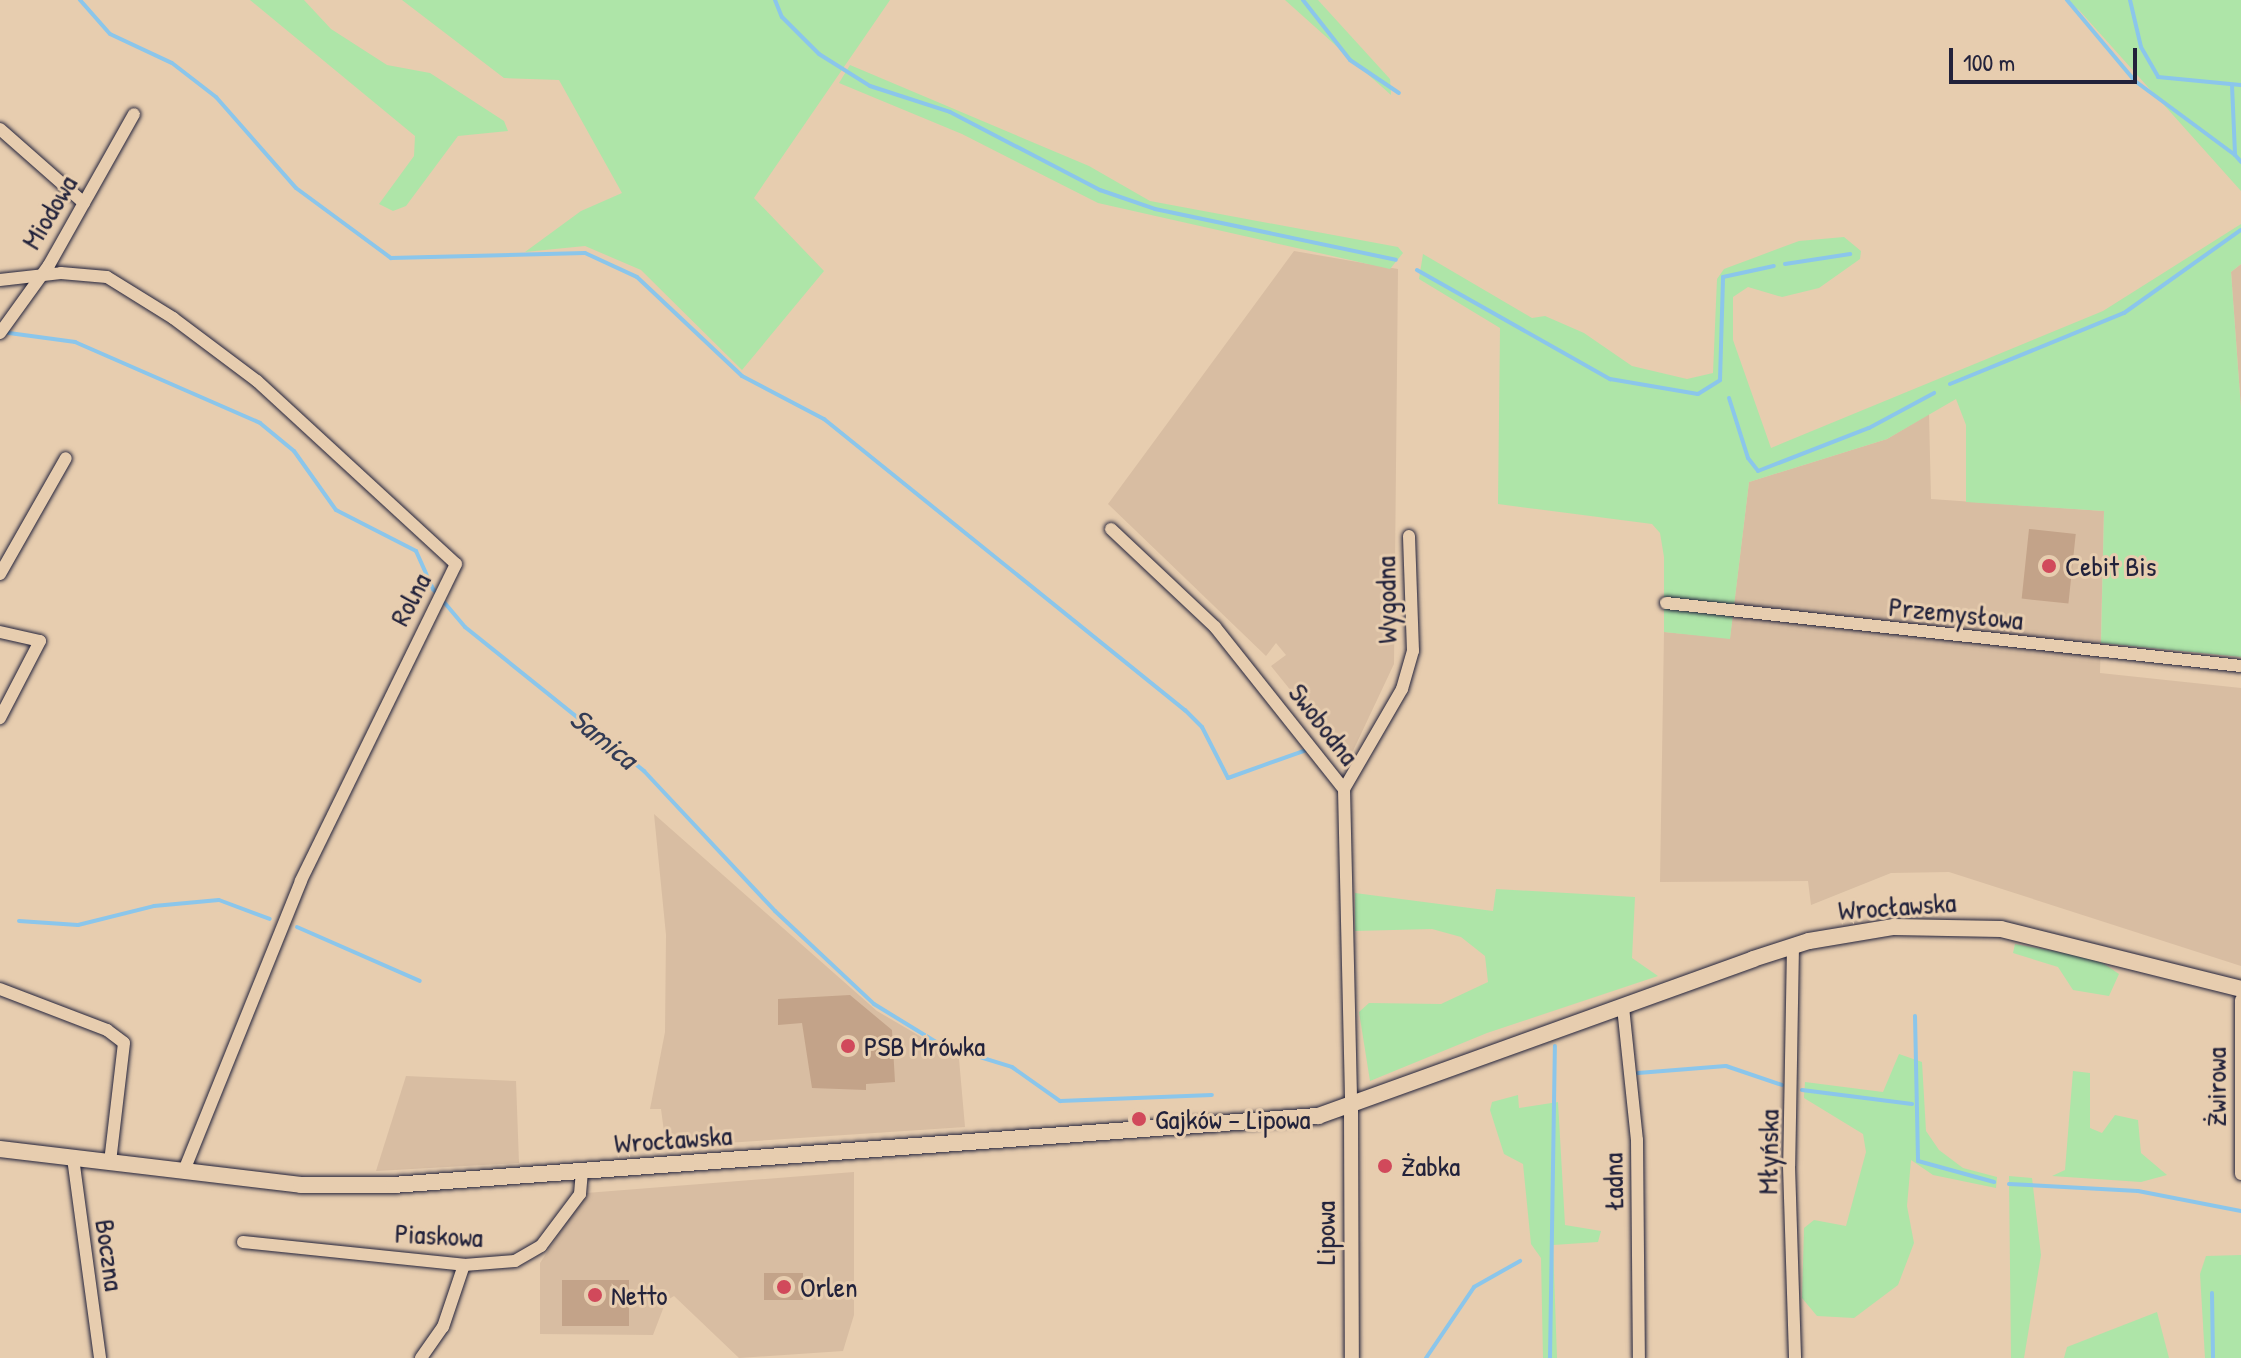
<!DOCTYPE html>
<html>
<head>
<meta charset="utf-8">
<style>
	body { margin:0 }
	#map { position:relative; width:2241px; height:1358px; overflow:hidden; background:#e7cdaf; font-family:"Patrick Hand",sans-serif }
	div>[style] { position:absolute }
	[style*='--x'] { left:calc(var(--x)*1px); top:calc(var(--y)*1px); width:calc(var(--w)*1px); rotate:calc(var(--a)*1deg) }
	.built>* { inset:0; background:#d8bda2 }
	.green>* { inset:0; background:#aee5a8 }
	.stream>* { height:4px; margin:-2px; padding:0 2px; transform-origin:2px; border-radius:2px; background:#8bc6eb }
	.building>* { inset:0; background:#c3a389; transform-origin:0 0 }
	.roads { filter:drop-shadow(0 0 2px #22223b) drop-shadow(0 0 2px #22223b) }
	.minor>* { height:12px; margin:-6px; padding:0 6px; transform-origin:6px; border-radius:6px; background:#e7cdaf }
	.tertiary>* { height:14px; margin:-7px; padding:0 7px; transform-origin:7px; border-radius:7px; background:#e7cdaf }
	.secondary>* { height:16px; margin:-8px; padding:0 8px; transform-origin:8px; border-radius:8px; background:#e7cdaf }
	.dots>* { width:22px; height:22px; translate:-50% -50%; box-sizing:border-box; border:4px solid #e7cdaf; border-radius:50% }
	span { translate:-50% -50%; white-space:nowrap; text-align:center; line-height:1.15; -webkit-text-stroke:6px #e7cdaf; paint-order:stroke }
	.street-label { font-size:28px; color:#22223b }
	.poi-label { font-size:28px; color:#22223b }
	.left { translate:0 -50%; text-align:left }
	.water-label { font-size:30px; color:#323b55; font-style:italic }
	.scale { position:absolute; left:1949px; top:48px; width:188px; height:36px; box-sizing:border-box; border:4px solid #22223b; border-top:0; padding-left:10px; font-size:24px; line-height:28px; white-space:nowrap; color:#22223b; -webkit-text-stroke:6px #e7cdaf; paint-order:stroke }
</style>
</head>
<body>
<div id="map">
	<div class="built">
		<i style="clip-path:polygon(1294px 251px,1398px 269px,1394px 664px,1352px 753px,1342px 754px,1271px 666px,1286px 655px,1276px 643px,1266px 656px,1108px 504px)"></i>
		<i style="clip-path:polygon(2241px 264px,2241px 409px,2231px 272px)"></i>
		<i style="clip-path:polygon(1929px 414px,1931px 499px,2104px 511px,2100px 673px,2241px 688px,2241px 966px,1949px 872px,1891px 873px,1811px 905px,1808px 881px,1660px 882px,1664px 632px,1730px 638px,1749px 482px,1887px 439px)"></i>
		<i style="clip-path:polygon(654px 814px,877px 1011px,959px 1059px,965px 1127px,666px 1147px,661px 1109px,650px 1109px,665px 1032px,666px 935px)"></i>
		<i style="clip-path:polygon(406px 1076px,516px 1081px,519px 1163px,376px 1171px)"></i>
		<i style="clip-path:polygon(854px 1172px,854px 1315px,843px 1351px,739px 1358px,674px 1296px,666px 1301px,653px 1335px,540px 1334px,540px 1263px,586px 1193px)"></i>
	</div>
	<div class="green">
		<i style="clip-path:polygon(250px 0,304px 0,331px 29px,387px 65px,430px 73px,504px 121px,508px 131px,458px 136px,406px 206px,393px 211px,379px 204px,414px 156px,415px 136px)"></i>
		<i style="clip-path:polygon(402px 0,890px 0,754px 198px,824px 271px,742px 370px,641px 270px,585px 246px,525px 252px,581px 211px,622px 193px,559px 80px,504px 78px)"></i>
		<i style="clip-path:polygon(1285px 0,1318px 0,1390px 79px,1391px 95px)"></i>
		<i style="clip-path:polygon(2066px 0,2241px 0,2241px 191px,2079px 10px)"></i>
		<i style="clip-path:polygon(850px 65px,1089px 166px,1150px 201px,1398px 247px,1403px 253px,1390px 269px,1098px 203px,962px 134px,839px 83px)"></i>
		<i style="clip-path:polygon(2241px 224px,2241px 264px,2231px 272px,2241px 409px,2241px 657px,2101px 643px,2104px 511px,1966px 502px,1966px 425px,1956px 399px,1887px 439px,1749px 482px,1730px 639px,1664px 632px,1664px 557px,1660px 533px,1652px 524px,1498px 504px,1500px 328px,1419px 279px,1423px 254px,1532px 318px,1545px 316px,1584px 333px,1632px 366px,1687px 379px,1713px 373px,1717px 279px,1724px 269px,1799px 241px,1844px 237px,1861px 251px,1860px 259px,1819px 288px,1782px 297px,1748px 287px,1733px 297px,1733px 340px,1771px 448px,2103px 311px)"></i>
		<i style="clip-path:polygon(1496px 889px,1635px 897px,1632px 958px,1658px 976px,1487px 1033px,1370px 1081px,1359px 1012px,1369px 1003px,1441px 1004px,1488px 982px,1485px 956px,1461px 937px,1432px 929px,1355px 931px,1355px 893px,1493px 911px)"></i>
		<i style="clip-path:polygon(2015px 944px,2097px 959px,2119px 974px,2109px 996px,2073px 990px,2058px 967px,2013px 953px)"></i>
		<i style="clip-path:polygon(1899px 1054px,1922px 1062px,1926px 1131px,1939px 1150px,1963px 1168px,1997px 1177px,1996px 1188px,1933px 1175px,1911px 1160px,1907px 1206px,1914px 1243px,1898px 1285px,1854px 1318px,1817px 1316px,1802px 1298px,1804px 1228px,1814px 1220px,1846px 1226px,1866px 1152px,1863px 1134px,1804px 1098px,1805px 1082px,1883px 1092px)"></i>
		<i style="clip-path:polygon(2073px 1071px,2090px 1073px,2090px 1128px,2102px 1133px,2115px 1115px,2138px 1120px,2141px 1153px,2167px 1175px,2141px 1182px,2052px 1176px,2065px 1170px)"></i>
		<i style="clip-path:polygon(1518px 1095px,1519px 1108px,1558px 1102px,1565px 1225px,1601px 1231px,1598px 1242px,1553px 1245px,1557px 1358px,1543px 1358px,1541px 1258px,1531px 1244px,1523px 1164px,1504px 1154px,1490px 1110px,1492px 1102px)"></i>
		<i style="clip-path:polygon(2009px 1176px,2032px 1178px,2041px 1255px,2024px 1358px,2011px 1358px)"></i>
		<i style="clip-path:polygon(2241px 1255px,2241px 1358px,2205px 1358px,2200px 1274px,2206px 1256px)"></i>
		<i style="clip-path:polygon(2157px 1312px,2169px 1358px,2064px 1358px,2067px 1347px)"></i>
	</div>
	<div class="stream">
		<i style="--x:80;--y:0;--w:45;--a:48.6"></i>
		<i style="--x:110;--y:34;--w:68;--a:25.1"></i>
		<i style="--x:172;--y:63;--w:56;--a:37.7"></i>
		<i style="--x:216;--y:97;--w:121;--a:48.7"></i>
		<i style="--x:296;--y:188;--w:118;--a:36.4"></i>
		<i style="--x:391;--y:258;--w:194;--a:-1.5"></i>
		<i style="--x:585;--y:253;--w:57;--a:24.8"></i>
		<i style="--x:637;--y:277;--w:144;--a:43.3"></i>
		<i style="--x:742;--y:376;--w:93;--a:27.7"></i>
		<i style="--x:824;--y:419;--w:464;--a:38.9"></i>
		<i style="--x:1185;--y:710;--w:24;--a:45"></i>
		<i style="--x:1202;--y:727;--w:57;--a:63"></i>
		<i style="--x:1228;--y:778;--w:86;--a:-19.7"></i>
		<i style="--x:775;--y:0;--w:18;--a:68"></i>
		<i style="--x:782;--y:17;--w:52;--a:45"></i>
		<i style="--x:819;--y:54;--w:60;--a:32.1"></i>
		<i style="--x:870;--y:86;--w:84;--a:18"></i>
		<i style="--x:950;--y:112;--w:169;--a:27.5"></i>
		<i style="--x:1100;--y:190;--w:58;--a:19.1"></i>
		<i style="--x:1155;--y:209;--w:246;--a:11.9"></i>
		<i style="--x:1303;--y:0;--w:76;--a:51.9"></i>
		<i style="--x:1350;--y:60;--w:59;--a:34"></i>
		<i style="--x:2067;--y:0;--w:106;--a:50"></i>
		<i style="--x:2135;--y:81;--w:124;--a:36.5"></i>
		<i style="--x:2130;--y:0;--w:48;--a:76.8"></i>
		<i style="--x:2141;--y:47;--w:34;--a:60"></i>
		<i style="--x:2158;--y:77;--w:83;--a:5.5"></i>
		<i style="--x:2232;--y:85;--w:70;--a:87.5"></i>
		<i style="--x:2235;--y:155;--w:9;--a:49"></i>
		<i style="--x:1785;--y:264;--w:66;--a:-8.7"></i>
		<i style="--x:1417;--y:270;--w:222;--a:29.5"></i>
		<i style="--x:1610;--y:379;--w:89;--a:9.7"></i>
		<i style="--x:1698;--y:394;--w:26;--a:-32"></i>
		<i style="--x:1720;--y:380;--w:103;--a:-88.3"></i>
		<i style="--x:1723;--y:277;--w:52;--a:-12.2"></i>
		<i style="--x:9;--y:333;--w:67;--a:7.8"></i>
		<i style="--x:75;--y:342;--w:202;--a:23.6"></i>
		<i style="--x:260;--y:423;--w:44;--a:39.5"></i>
		<i style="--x:294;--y:451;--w:72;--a:54.6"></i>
		<i style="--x:336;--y:510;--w:90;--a:27.1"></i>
		<i style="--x:416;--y:551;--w:42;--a:65.9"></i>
		<i style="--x:433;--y:589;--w:50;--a:49.9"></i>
		<i style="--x:465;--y:627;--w:230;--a:38.8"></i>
		<i style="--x:644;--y:771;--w:192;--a:46.9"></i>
		<i style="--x:775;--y:911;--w:136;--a:43.2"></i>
		<i style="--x:874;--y:1004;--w:79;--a:31.5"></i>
		<i style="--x:941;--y:1045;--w:74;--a:17.2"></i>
		<i style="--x:1012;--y:1067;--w:59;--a:35.3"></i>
		<i style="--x:1060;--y:1101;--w:152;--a:-2.3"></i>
		<i style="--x:1950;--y:384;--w:188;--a:-22.2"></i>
		<i style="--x:2124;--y:313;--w:143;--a:-35.4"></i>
		<i style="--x:1729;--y:398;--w:63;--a:72.4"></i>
		<i style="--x:1748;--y:458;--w:16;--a:52"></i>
		<i style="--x:1758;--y:471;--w:119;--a:-21.2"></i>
		<i style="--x:1869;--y:428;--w:74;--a:-28.3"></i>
		<i style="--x:19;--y:921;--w:59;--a:3.9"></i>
		<i style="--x:78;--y:925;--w:78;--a:-14"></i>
		<i style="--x:154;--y:906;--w:65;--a:-5.3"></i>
		<i style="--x:219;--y:900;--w:54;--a:20.4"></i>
		<i style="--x:297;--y:927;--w:134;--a:23.7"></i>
		<i style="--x:1915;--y:1016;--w:145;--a:88.8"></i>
		<i style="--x:1918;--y:1161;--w:79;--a:15.4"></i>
		<i style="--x:1638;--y:1073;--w:88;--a:-4.5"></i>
		<i style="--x:1726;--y:1066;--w:59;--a:18.7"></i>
		<i style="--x:1802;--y:1090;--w:111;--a:7.3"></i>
		<i style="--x:2009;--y:1184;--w:129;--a:3.1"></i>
		<i style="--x:2138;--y:1191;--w:105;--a:11"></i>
		<i style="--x:2212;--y:1293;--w:65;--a:89.1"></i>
		<i style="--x:1426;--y:1358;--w:86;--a:-55.9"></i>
		<i style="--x:1474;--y:1287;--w:53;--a:-29.5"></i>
		<i style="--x:1550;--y:1358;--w:312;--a:-89.1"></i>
	</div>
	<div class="building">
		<i style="left:2029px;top:529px;width:47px;height:70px;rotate:6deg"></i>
		<i style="clip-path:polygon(850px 995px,892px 1030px,895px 1082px,866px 1084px,866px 1090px,812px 1088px,802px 1023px,778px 1025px,778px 999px)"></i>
		<i style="left:764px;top:1273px;width:39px;height:27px"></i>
		<i style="left:562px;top:1280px;width:67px;height:46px"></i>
	</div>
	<div class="roads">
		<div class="minor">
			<i style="--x:0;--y:129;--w:112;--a:41.4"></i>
			<i style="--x:0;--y:280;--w:61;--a:-6.5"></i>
			<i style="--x:61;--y:273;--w:46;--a:5"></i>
			<i style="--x:107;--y:277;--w:78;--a:31.8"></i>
			<i style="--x:173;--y:318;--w:105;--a:36.9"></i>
			<i style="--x:257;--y:381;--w:270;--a:42.6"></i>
			<i style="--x:456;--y:564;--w:353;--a:116.1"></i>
			<i style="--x:301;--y:881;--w:313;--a:112"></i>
			<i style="--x:0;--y:333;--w:84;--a:-54.2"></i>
			<i style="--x:49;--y:265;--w:173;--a:-60.6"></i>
			<i style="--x:1111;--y:529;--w:143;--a:43.3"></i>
			<i style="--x:1215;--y:627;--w:207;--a:51.5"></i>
			<i style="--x:1344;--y:789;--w:319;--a:88.7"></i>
			<i style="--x:0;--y:574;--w:133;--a:-60.4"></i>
			<i style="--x:1666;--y:603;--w:578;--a:6.25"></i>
			<i style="--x:0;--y:632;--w:41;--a:12.7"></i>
			<i style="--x:40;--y:641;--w:87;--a:117.5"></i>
			<i style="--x:1344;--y:789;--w:116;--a:-59.9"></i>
			<i style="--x:1402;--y:689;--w:40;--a:-74"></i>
			<i style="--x:1413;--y:651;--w:115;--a:-92"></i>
			<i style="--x:1793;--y:946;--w:220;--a:91"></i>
			<i style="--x:1789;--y:1166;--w:192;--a:88.2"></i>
			<i style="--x:0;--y:989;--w:115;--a:21"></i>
			<i style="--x:107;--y:1030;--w:21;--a:37"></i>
			<i style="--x:124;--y:1043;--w:121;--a:96.7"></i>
			<i style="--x:1623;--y:1007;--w:134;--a:84"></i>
			<i style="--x:1637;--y:1140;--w:218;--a:89.5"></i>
			<i style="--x:73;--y:1158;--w:202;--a:82.3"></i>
			<i style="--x:2241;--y:1174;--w:174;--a:-90"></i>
			<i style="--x:243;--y:1242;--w:222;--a:5.9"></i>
			<i style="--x:464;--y:1265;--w:51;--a:-4.5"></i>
			<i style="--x:515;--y:1261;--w:30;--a:-30"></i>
			<i style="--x:541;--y:1246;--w:65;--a:-53.1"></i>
			<i style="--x:580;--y:1194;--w:21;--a:-85"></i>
			<i style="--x:421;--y:1358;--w:38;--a:-55"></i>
			<i style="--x:443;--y:1327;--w:65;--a:-71.3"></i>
		</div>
		<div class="tertiary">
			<i style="--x:1351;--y:1108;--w:250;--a:89.8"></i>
		</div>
		<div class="secondary">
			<i style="--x:0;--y:1149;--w:303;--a:6.8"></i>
			<i style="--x:301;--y:1185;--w:92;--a:0"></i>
			<i style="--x:393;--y:1185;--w:928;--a:-4.27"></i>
			<i style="--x:1318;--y:1116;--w:462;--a:-19.8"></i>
			<i style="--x:1753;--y:959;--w:59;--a:-17.8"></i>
			<i style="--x:1809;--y:941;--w:86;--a:-9.4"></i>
			<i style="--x:1894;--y:927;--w:107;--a:1.1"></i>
			<i style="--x:2001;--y:929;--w:247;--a:14"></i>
		</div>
	</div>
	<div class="dots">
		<i style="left:2049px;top:566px;background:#d1495b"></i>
		<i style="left:848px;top:1046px;background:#d1495b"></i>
		<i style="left:1139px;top:1119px;background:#d1495b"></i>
		<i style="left:1385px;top:1166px;background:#d1495b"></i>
		<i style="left:784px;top:1287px;background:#d1495b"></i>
		<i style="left:595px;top:1295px;background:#d1495b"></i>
	</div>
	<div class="street-label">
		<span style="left:49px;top:212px;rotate:-59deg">Miodowa</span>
		<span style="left:410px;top:599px;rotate:-62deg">Rolna</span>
		<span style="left:1386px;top:600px;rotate:-91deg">Wygodna</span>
		<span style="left:1956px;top:613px;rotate:6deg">Przemysłowa</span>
		<span style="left:1324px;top:724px;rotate:52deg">Swobodna</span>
		<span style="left:1897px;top:906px;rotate:-4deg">Wrocławska</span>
		<span style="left:2216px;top:1087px;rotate:-90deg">Żwirowa</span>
		<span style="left:673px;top:1139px;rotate:-4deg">Wrocławska</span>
		<span style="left:1768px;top:1152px;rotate:-89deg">Młyńska</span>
		<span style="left:1613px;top:1182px;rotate:-91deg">Ładna</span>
		<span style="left:1325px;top:1233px;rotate:-90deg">Lipowa</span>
		<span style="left:439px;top:1235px;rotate:3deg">Piaskowa</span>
		<span style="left:110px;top:1255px;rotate:82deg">Boczna</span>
	</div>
	<div class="poi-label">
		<span class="left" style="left:2065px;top:566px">Cebit Bis</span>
		<span class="left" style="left:864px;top:1046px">PSB Mrówka</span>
		<span class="left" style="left:1155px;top:1119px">Gajków – Lipowa</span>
		<span class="left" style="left:1401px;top:1166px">Żabka</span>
		<span class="left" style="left:800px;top:1287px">Orlen</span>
		<span class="left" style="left:611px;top:1295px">Netto</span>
	</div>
	<div class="water-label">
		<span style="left:604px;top:738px;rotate:39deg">Samica</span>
	</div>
	<div class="scale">100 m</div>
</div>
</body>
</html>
